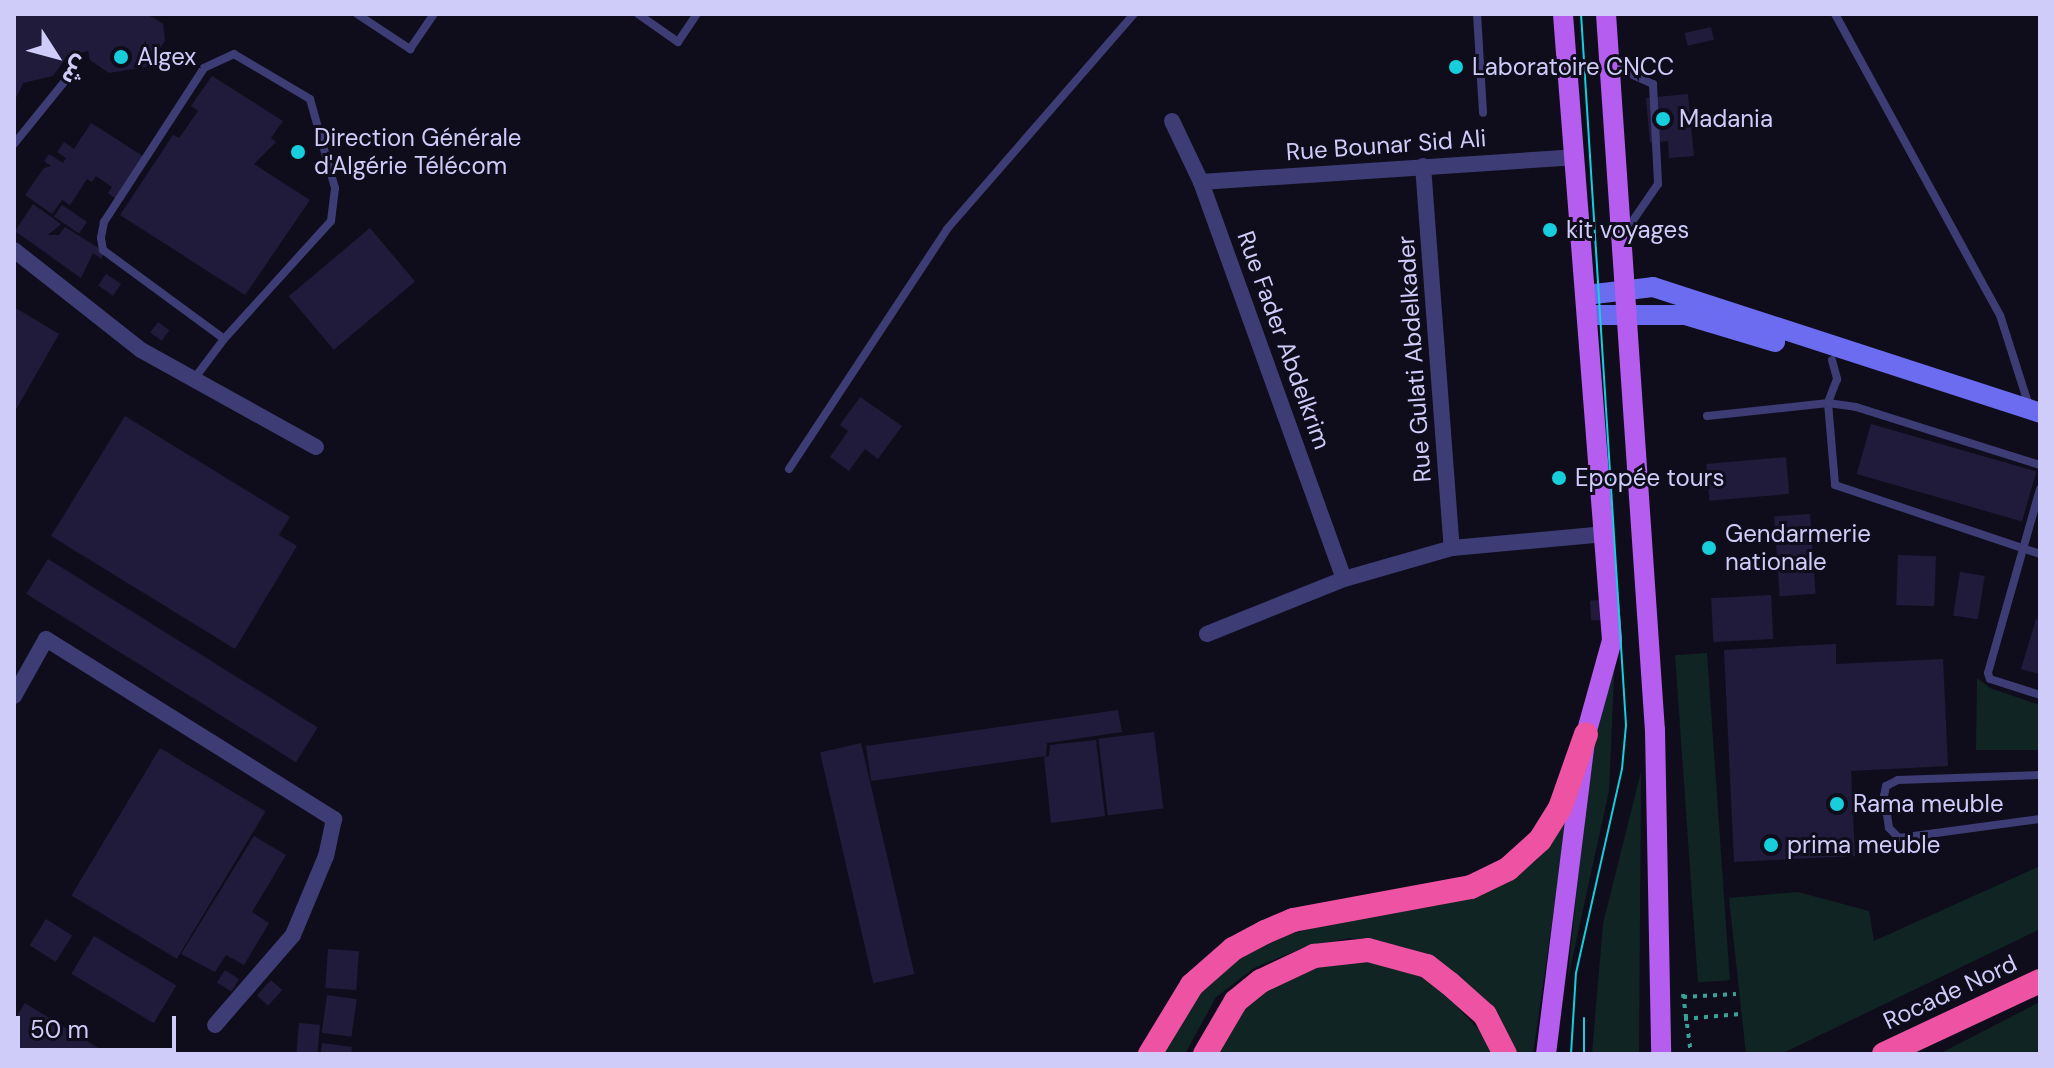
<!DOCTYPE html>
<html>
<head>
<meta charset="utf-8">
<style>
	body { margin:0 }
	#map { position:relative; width:2054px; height:1068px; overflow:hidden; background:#0f0d1b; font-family:"DM Sans","Noto Sans Arabic",sans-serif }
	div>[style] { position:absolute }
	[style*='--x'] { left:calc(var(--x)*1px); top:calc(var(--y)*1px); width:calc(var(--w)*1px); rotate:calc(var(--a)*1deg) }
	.green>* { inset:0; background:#102423; transform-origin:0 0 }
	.building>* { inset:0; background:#201b3a; transform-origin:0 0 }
	.path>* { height:4px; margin-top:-2px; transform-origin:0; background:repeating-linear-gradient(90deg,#38a298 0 4px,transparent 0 10px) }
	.lane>* { height:8px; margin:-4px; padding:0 4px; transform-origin:4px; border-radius:4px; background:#3d3c75 }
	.street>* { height:16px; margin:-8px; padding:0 8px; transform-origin:8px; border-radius:8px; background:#3d3c75 }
	.secondary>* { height:20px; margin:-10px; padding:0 10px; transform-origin:10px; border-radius:10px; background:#6c6cf1 }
	.primary>* { height:20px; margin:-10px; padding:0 10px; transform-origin:10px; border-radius:10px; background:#b45def }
	.highway>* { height:24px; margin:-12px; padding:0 12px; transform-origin:12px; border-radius:12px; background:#ee52a2 }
	.tram>* { height:2px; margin:-1px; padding:0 1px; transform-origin:1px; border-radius:1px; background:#16cedc }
	.dots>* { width:22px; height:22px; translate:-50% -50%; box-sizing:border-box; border:4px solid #0f0d1b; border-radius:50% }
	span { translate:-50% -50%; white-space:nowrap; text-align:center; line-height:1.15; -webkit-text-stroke:6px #0f0d1b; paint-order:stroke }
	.poi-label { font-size:24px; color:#cfccfa }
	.left { translate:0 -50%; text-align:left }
	.street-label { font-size:24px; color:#cfccfa }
	.frame { position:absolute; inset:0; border:16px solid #cfccfa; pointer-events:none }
	.north { position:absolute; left:16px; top:16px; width:80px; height:80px; -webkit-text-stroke:6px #0f0d1b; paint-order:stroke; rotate:126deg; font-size:22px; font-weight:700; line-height:32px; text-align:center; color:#cfccfa }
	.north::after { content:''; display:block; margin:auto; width:28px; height:36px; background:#cfccfa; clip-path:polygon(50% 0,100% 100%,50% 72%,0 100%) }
	.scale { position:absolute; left:16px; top:1016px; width:160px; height:36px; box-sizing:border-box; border:4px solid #cfccfa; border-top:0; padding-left:10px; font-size:24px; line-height:28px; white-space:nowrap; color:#cfccfa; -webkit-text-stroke:6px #0f0d1b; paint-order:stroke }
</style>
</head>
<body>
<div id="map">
	<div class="green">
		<i style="left:1707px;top:653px;width:328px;height:32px;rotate:86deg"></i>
		<i style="clip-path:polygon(1615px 655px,1609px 791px,1568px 978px,1590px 752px)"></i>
		<i style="clip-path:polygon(1977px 678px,1990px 688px,2040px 705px,2040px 750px,1976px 750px)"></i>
		<i style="clip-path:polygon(1641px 772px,1639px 1054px,1592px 1054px,1603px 924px)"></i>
		<i style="clip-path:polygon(1567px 818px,1533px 1054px,1516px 1054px,1433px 959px,1405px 947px,1349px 938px,1302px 948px,1254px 968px,1216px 997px,1185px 1054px,1160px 1054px,1190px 1003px,1241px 956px,1271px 940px,1323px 925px,1441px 905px,1497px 887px,1536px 861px)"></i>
		<i style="clip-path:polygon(2040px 866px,2040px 929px,1781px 1054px,1746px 1054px,1729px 898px,1798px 892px,1869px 911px,1874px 941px)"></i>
		<i style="clip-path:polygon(1367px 958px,1415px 973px,1444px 993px,1482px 1033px,1491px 1054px,1213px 1054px,1237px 1013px,1259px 993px,1306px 966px)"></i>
		<i style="clip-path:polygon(2040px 1002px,2040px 1054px,1939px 1054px)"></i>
	</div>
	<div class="building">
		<i style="clip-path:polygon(14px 14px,147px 14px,163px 24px,165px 41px,146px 67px,109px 73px,90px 60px,88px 51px,67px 56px,53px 76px,23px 83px,14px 102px)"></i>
		<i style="left:1711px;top:27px;width:13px;height:27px;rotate:77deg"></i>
		<i style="clip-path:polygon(212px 76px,283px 121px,271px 138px,276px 142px,254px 164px,310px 200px,245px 295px,120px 215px,173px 135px,179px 138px,198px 111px,191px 106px)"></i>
		<i style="clip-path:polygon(1688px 94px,1694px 156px,1669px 158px,1668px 141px,1650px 143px,1646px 98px)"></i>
		<i style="clip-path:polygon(91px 123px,146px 158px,117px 200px,108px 193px,112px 187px,96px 176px,92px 182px,87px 179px,70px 205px,62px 200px,52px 214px,25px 195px,44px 168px,51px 166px,44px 161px,49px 154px,63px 163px,66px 158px,57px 152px,64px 142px,74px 149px)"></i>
		<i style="clip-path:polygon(33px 204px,61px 224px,48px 235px,59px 235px,65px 227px,105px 252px,101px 259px,93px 253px,81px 278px,15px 231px)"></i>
		<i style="left:62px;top:205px;width:30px;height:14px;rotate:34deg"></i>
		<i style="left:370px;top:228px;width:70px;height:106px;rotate:50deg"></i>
		<i style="left:106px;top:274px;width:18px;height:14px;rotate:34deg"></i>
		<i style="clip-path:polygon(14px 307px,59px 334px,14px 413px)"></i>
		<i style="left:158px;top:322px;width:14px;height:13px;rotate:36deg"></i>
		<i style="clip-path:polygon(860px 397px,902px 426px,878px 459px,865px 449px,849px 471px,830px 457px,848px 431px,840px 425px)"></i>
		<i style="clip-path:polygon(125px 416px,290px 517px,279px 535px,297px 546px,235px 649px,51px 536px)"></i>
		<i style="left:1871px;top:424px;width:172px;height:52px;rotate:16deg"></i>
		<i style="left:1786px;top:457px;width:37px;height:80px;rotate:85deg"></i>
		<i style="left:1810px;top:514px;width:80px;height:36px;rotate:86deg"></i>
		<i style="left:1898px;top:555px;width:38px;height:50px;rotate:2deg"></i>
		<i style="left:48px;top:559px;width:318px;height:41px;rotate:32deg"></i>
		<i style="left:1960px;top:572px;width:25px;height:44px;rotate:9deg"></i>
		<i style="left:1771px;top:595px;width:44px;height:60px;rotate:87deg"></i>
		<i style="left:1602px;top:600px;width:20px;height:12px;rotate:87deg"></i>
		<i style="clip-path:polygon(2036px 619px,2040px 621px,2040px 674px,2021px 669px)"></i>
		<i style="clip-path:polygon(1836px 644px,1836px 664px,1943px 659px,1948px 766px,1851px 771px,1855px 856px,1734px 862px,1724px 650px)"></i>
		<i style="clip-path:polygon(1118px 710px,1122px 732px,1047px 743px,1046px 756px,871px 781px,866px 746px)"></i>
		<i style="left:1154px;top:732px;width:77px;height:56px;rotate:83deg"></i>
		<i style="clip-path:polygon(1096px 740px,1105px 816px,1051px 823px,1044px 757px,1049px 756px,1050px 745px)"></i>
		<i style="left:861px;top:743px;width:237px;height:42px;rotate:77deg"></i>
		<i style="left:160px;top:748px;width:123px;height:172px;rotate:31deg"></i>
		<i style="clip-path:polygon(254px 836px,286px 855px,252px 912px,269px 923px,244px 965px,226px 955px,215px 972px,181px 954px)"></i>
		<i style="left:46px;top:919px;width:31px;height:31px;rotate:32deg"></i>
		<i style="left:94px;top:936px;width:96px;height:44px;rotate:31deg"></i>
		<i style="left:328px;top:949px;width:31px;height:39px;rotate:4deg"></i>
		<i style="left:225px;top:970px;width:17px;height:15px;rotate:33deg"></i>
		<i style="left:271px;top:980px;width:15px;height:21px;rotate:42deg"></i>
		<i style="left:327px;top:995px;width:30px;height:38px;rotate:8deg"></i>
		<i style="clip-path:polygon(25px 1003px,108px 1054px,14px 1054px,14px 1021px)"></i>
		<i style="left:299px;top:1023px;width:21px;height:29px;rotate:5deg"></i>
		<i style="clip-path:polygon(322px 1043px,352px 1047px,351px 1054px,321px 1054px)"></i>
	</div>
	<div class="path">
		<i style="--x:1683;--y:994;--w:61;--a:82.4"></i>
		<i style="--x:1683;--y:997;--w:53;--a:-3.2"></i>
		<i style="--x:1684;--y:1019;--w:56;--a:-5.1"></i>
	</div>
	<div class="lane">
		<i style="--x:357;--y:14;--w:64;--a:33.4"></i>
		<i style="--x:410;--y:49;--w:42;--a:-55.6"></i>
		<i style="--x:638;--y:14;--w:49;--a:35"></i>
		<i style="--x:678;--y:42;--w:34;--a:-56"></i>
		<i style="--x:1477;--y:14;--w:99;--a:86.5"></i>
		<i style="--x:1835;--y:14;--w:343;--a:61.3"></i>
		<i style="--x:2000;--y:315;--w:96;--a:72.3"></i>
		<i style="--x:1613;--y:66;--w:44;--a:24.2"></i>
		<i style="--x:1653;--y:84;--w:100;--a:87.1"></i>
		<i style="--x:1658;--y:184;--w:58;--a:124.5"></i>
		<i style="--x:14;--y:144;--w:81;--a:-51"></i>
		<i style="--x:1832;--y:360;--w:20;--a:75"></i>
		<i style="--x:1837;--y:379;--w:26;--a:111"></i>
		<i style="--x:1828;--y:403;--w:82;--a:85.1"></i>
		<i style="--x:1835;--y:485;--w:216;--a:18.6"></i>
		<i style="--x:194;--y:379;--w:50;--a:-53.1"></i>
		<i style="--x:224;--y:339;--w:159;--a:-47.8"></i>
		<i style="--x:331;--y:221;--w:33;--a:-83"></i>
		<i style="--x:335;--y:188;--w:92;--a:-105.7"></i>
		<i style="--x:310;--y:99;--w:88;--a:-149.4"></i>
		<i style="--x:234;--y:54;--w:33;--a:155"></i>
		<i style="--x:204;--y:68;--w:184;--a:123"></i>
		<i style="--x:104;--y:222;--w:16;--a:101"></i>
		<i style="--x:101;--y:238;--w:12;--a:81"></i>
		<i style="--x:103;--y:250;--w:150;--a:36.3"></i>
		<i style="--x:1707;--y:416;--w:122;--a:-6.1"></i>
		<i style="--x:1828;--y:403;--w:28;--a:8"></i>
		<i style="--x:1856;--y:407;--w:193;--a:17.5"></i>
		<i style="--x:789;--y:469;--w:287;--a:-56.6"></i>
		<i style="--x:947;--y:229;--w:285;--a:-49"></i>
		<i style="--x:2040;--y:489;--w:191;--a:105.8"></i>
		<i style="--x:1988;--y:673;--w:6;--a:72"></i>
		<i style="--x:1990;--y:679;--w:52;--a:17.7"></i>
		<i style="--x:2040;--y:775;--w:142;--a:178"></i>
		<i style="--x:1898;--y:780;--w:13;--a:153"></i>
		<i style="--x:1886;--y:786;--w:10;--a:101"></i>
		<i style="--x:1884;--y:796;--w:32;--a:81"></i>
		<i style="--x:1889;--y:828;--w:14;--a:45"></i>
		<i style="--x:1899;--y:838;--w:142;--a:-7.7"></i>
	</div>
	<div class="street">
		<i style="--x:1172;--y:121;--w:68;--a:64.6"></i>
		<i style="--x:1201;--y:182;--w:422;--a:70.2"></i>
		<i style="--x:1423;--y:166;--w:383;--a:85.7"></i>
		<i style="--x:1201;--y:182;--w:374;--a:-3.8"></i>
		<i style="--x:14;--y:250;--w:162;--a:38.2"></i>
		<i style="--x:141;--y:350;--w:200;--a:29"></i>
		<i style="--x:1207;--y:634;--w:148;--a:-21.9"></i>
		<i style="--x:1344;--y:579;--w:112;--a:-16"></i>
		<i style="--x:1452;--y:548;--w:154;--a:-5.2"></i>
		<i style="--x:14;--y:696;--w:65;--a:-60.7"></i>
		<i style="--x:46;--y:639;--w:340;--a:32"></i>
		<i style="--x:334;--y:819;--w:38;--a:102"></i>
		<i style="--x:326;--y:856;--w:86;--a:112.7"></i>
		<i style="--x:293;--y:935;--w:119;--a:130.9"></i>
	</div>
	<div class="secondary">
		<i style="--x:1586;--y:295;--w:67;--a:-6.8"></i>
		<i style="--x:1653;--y:287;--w:407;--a:18"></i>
		<i style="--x:1588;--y:315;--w:97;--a:0"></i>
		<i style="--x:1685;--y:315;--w:94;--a:16.7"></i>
	</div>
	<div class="primary">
		<i style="--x:1606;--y:14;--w:718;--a:86.09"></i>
		<i style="--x:1655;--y:730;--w:324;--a:88.9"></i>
		<i style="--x:1546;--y:1054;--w:322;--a:-82.9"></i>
		<i style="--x:1586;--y:734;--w:98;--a:-74.5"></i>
		<i style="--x:1612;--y:640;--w:628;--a:-94.48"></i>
	</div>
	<div class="highway">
		<i style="--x:1150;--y:1054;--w:81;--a:-58.7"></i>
		<i style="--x:1192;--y:985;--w:55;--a:-41.3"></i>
		<i style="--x:1233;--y:949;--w:36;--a:-28"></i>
		<i style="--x:1265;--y:932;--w:30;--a:-23"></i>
		<i style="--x:1293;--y:920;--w:181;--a:-10.5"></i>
		<i style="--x:1471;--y:887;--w:41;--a:-25.9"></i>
		<i style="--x:1508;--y:869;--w:43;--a:-42.2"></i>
		<i style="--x:1540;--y:840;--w:38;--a:-58"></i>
		<i style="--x:1560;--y:808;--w:78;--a:-70.6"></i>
		<i style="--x:1205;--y:1054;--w:61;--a:-59.7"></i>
		<i style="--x:1236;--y:1001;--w:32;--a:-39"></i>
		<i style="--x:1261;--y:981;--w:59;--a:-25.3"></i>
		<i style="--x:1314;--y:956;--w:54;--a:-6.3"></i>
		<i style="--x:1368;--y:950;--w:61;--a:15.2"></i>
		<i style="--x:1427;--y:966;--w:28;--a:38"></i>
		<i style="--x:1449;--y:983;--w:48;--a:41.6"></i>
		<i style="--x:1485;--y:1015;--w:44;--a:62.9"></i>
		<i style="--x:1884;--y:1054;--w:172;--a:-25.1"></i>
	</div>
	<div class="tram">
		<i style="--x:1571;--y:1054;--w:81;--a:-86.5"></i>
		<i style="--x:1576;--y:973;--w:209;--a:-77.3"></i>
		<i style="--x:1622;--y:769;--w:44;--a:-84.8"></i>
		<i style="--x:1626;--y:725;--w:712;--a:-93.62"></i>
		<i style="--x:1584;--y:1054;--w:36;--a:-90"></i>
	</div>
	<div class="dots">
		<i style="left:121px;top:57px;background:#16cedc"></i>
		<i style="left:1456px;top:67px;background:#16cedc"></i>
		<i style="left:1663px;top:119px;background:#16cedc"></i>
		<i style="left:298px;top:152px;background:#16cedc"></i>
		<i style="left:1550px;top:230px;background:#16cedc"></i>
		<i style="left:1559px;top:478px;background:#16cedc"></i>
		<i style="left:1709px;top:548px;background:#16cedc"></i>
		<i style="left:1837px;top:804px;background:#16cedc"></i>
		<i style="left:1771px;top:845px;background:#16cedc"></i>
	</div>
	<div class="poi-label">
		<span class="left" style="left:137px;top:57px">Algex</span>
		<span class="left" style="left:1472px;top:67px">Laboratoire CNCC</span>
		<span class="left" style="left:1679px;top:119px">Madania</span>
		<span class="left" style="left:314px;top:152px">Direction Générale<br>d'Algérie Télécom</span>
		<span class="left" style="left:1566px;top:230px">kit voyages</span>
		<span class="left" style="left:1575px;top:478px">Epopée tours</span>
		<span class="left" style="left:1725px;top:548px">Gendarmerie<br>nationale</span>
		<span class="left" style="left:1853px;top:804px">Rama meuble</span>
		<span class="left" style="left:1787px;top:845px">prima meuble</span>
	</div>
	<div class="street-label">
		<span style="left:1386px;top:145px;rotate:-4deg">Rue Bounar Sid Ali</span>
		<span style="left:1284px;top:340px;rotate:70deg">Rue Fader Abdelkrim</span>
		<span style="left:1414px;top:359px;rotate:-94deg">Rue Gulati Abdelkader</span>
		<span style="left:1950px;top:992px;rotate:-25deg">Rocade Nord</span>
	</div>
	<div class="frame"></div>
	<div class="north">ش</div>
	<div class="scale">50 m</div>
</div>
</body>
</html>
